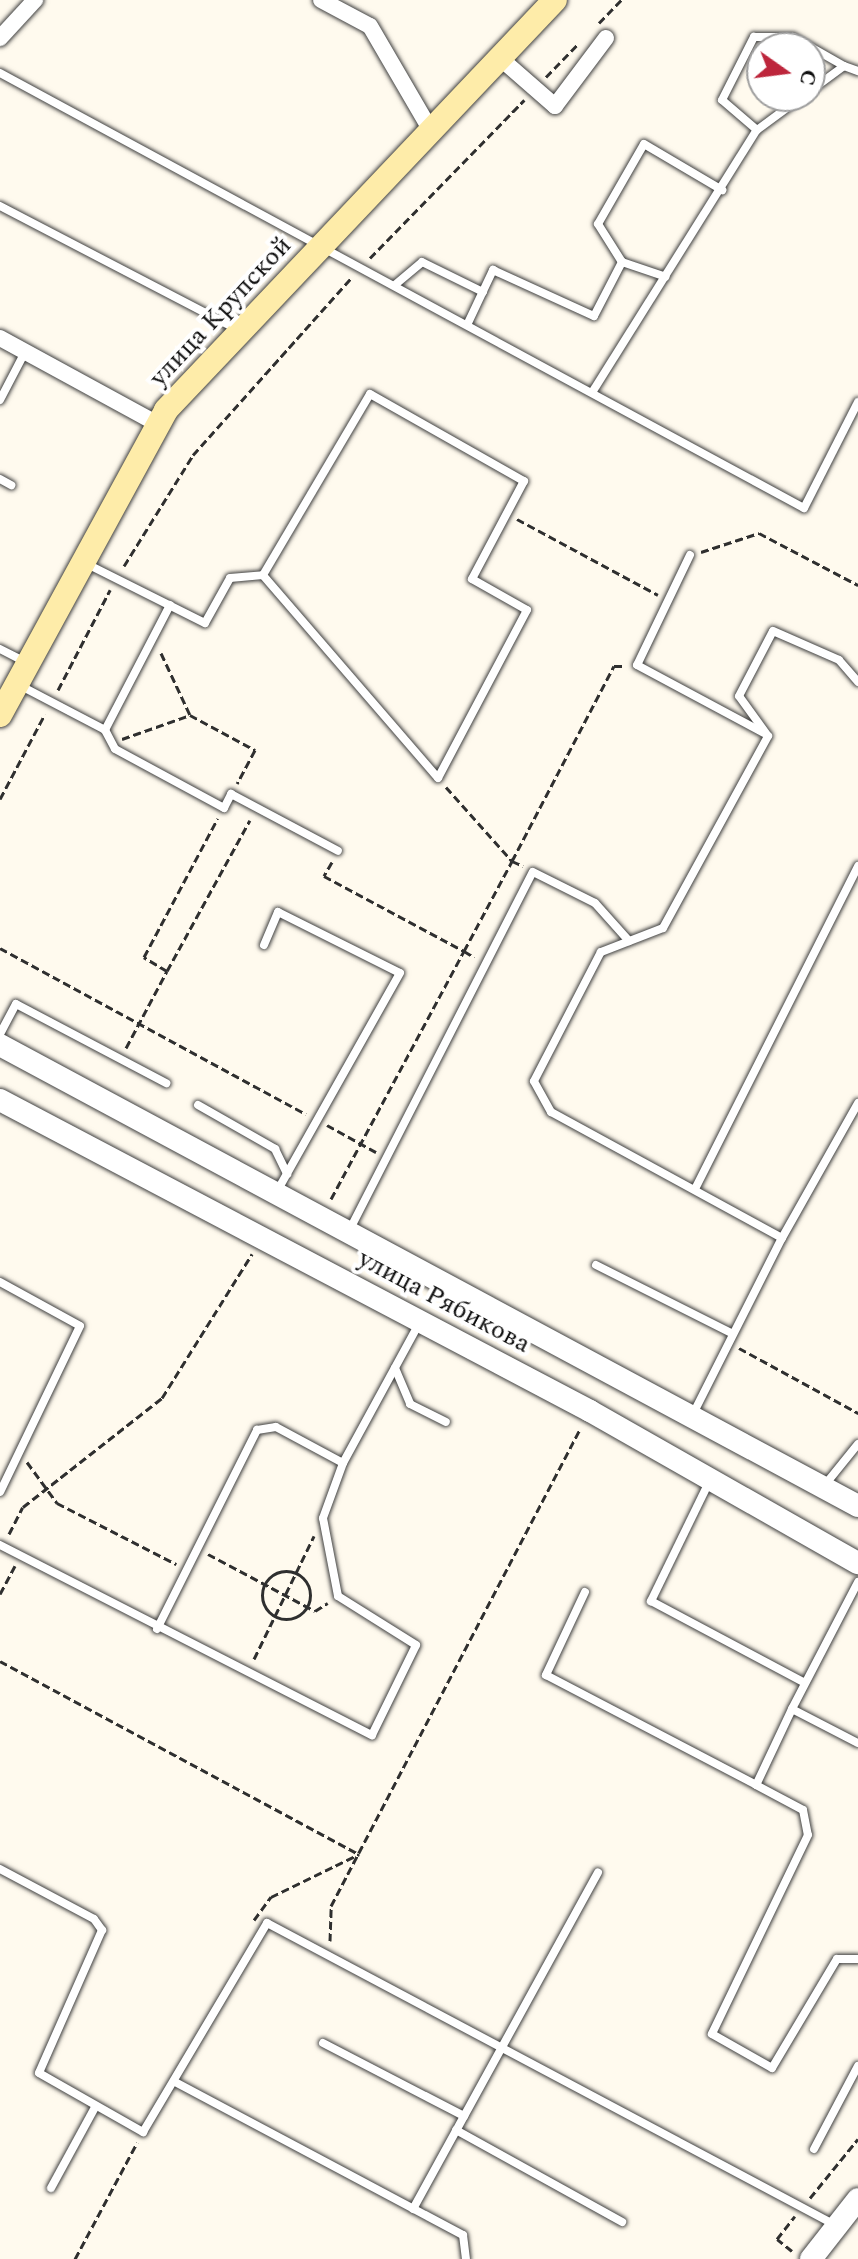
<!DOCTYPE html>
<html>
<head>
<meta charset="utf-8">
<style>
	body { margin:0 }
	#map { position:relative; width:858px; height:2259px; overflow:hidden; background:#fffaee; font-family:Spectral,serif }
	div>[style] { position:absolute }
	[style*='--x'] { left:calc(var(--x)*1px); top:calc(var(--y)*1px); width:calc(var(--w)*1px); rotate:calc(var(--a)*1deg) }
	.path>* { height:3px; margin-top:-1.5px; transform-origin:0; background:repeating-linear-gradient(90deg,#2f2f2f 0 8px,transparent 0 12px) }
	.path>.ring { margin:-1.5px; padding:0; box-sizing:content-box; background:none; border:3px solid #2f2f2f; border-radius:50% }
	.roads { filter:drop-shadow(0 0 2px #404040) drop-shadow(0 0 2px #404040) }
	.service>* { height:8px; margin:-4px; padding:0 4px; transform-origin:4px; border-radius:4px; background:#fff }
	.minor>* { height:16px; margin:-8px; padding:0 8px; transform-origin:8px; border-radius:8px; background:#fff }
	.tertiary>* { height:22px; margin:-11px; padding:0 11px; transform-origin:11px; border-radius:11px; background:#fff }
	.secondary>* { height:24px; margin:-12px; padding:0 12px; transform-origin:12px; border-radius:12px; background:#feeca9 }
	span { translate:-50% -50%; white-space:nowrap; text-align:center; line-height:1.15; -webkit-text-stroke:8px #fff; paint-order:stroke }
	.street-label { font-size:26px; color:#0d0d0d }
	.north { position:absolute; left:746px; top:32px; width:80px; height:80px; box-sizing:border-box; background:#fff; border:2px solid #9e9e9e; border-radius:50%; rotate:104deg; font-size:22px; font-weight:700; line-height:32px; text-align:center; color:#0d0d0d }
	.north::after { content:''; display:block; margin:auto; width:28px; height:36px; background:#bd263c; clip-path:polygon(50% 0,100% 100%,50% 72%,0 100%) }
</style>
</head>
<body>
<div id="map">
	<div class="path">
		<i style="--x:599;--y:23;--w:32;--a:-46"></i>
		<i style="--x:546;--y:77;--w:47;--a:-45.9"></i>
		<i style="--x:370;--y:258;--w:221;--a:-45.7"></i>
		<i style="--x:517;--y:519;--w:160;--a:28.3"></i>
		<i style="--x:701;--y:552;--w:61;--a:-18.1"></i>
		<i style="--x:759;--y:533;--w:112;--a:27.7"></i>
		<i style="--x:124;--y:566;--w:131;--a:-58.1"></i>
		<i style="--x:193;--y:455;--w:237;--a:-48.2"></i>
		<i style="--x:161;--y:653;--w:68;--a:64.9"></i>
		<i style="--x:190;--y:715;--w:74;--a:28.3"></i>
		<i style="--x:255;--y:750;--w:38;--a:118"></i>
		<i style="--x:58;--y:690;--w:113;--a:-62.5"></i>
		<i style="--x:122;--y:739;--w:72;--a:-19.4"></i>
		<i style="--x:446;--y:787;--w:99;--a:48.3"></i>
		<i style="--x:512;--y:861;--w:220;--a:-62.4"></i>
		<i style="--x:614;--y:666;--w:9;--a:0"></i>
		<i style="--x:0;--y:799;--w:96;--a:-62.1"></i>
		<i style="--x:332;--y:862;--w:16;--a:120"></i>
		<i style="--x:324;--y:876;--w:159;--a:28.2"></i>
		<i style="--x:464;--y:951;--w:102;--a:-61.9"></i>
		<i style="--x:512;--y:861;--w:12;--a:24"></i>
		<i style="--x:0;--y:948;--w:348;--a:28.5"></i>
		<i style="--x:167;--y:971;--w:172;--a:-61.2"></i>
		<i style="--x:126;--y:1048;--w:87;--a:-62"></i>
		<i style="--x:167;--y:971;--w:27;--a:-149"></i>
		<i style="--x:144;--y:957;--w:157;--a:-62"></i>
		<i style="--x:327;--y:1125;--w:56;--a:28.9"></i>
		<i style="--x:331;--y:1199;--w:281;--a:-61.8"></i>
		<i style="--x:464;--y:951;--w:12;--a:31"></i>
		<i style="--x:739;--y:1348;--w:136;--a:28.6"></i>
		<i style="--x:27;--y:1462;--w:51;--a:53.8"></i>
		<i style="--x:57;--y:1503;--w:134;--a:27.1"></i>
		<i style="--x:9;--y:1534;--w:30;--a:-63"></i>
		<i style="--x:23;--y:1507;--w:177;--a:-38.1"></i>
		<i style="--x:162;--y:1398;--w:170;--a:-58"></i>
		<i style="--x:208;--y:1554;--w:121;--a:28"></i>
		<i style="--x:315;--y:1611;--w:15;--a:-32"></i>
		<i class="ring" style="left:262px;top:1571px;width:45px;height:45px"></i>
		<i style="--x:0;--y:1594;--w:32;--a:-62"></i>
		<i style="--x:254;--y:1659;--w:137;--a:-64"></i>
		<i style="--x:0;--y:1661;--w:408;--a:28.3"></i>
		<i style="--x:254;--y:1920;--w:29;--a:-54"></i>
		<i style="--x:271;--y:1897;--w:98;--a:-26"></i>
		<i style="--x:330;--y:1941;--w:35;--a:-88"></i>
		<i style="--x:331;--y:1906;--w:538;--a:-62.43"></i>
		<i style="--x:810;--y:2198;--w:76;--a:-50.9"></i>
		<i style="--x:792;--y:2251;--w:19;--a:-141"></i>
		<i style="--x:777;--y:2239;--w:29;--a:-52"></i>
		<i style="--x:75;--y:2259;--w:132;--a:-61.9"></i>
	</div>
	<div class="roads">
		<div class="service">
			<i style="--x:0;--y:73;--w:914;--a:28.42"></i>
			<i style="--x:804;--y:508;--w:119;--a:-63"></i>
			<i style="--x:810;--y:91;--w:42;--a:-36.3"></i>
			<i style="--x:844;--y:66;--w:15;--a:20"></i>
			<i style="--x:757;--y:130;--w:46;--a:-139.4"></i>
			<i style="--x:722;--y:100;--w:71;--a:-63.1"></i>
			<i style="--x:754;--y:37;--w:39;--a:0"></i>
			<i style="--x:793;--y:37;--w:59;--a:29.6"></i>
			<i style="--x:0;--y:206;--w:266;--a:27.5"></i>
			<i style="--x:622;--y:262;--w:45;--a:-122.3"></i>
			<i style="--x:598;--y:224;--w:92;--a:-60.1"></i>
			<i style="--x:644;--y:144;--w:91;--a:30.5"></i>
			<i style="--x:396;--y:284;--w:34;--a:-40"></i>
			<i style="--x:422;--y:262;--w:68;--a:26.2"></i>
			<i style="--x:468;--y:323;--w:59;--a:-64.7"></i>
			<i style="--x:493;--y:270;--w:111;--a:24.5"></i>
			<i style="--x:594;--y:316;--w:61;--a:-62.6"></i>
			<i style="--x:622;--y:262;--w:46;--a:18.8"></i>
			<i style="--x:593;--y:391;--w:308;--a:-57.9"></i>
			<i style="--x:757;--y:130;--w:57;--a:-36.5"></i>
			<i style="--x:0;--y:400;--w:54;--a:-62.5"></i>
			<i style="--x:0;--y:479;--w:13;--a:29"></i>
			<i style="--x:690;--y:555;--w:122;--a:115.7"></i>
			<i style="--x:637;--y:665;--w:144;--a:28.2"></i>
			<i style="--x:87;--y:564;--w:132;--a:26.6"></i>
			<i style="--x:205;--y:623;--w:51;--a:-60.9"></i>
			<i style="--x:230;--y:578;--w:33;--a:-5"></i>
			<i style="--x:263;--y:575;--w:210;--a:-59.4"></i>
			<i style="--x:370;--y:394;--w:177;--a:29.5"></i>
			<i style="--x:524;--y:481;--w:111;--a:118"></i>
			<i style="--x:472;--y:579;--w:63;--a:29.4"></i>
			<i style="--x:527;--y:610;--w:190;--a:117.9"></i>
			<i style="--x:438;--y:778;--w:268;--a:-130.8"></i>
			<i style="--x:0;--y:649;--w:30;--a:27"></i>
			<i style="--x:21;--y:686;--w:95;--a:27.6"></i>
			<i style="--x:105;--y:730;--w:141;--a:-62.5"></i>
			<i style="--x:105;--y:730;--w:21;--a:62"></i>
			<i style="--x:115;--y:749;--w:124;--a:28.4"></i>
			<i style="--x:224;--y:808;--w:16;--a:-63"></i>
			<i style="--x:231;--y:794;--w:121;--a:28"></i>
			<i style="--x:264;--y:945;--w:36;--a:-67"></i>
			<i style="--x:278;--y:912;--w:136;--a:26.6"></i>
			<i style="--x:400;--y:973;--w:253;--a:119.4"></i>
			<i style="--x:0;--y:1034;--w:34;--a:-62"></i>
			<i style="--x:16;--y:1004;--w:170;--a:27.8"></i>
			<i style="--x:198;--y:1105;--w:89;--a:29.7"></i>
			<i style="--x:275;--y:1149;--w:28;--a:64"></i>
			<i style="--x:695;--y:1189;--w:362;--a:-63.2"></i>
			<i style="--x:349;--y:1231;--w:403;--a:-62.9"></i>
			<i style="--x:533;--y:872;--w:69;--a:26.6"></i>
			<i style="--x:595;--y:903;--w:51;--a:48.2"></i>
			<i style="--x:782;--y:1238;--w:155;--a:-60.6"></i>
			<i style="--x:596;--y:1265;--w:153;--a:26.7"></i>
			<i style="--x:0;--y:1282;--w:91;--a:28.8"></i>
			<i style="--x:80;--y:1326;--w:184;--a:115.7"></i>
			<i style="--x:395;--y:1368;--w:39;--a:67"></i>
			<i style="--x:410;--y:1404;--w:40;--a:26.6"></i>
			<i style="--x:693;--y:1414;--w:197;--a:-63.2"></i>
			<i style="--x:782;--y:1238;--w:263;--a:-151.4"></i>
			<i style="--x:551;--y:1112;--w:35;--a:-119"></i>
			<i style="--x:534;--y:1081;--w:145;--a:-62.6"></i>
			<i style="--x:601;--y:952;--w:66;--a:-21.2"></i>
			<i style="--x:663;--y:928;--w:219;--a:-61.3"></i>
			<i style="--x:768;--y:736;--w:49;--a:-125.9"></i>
			<i style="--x:739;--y:696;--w:73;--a:-62.4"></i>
			<i style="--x:773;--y:631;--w:72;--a:23.7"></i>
			<i style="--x:839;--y:660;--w:29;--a:49"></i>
			<i style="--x:710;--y:1480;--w:135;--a:116"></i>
			<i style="--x:651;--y:1601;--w:174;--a:28"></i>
			<i style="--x:824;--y:1486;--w:54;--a:-51"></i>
			<i style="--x:0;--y:1545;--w:418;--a:27.1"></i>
			<i style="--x:372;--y:1735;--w:100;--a:-63.9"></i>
			<i style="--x:416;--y:1645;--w:92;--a:-147.9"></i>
			<i style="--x:338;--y:1596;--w:79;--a:-100.9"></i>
			<i style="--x:323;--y:1518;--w:59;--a:-70"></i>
			<i style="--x:343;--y:1463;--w:161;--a:-61.4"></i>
			<i style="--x:858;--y:1582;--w:143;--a:117.5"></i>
			<i style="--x:792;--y:1709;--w:74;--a:27.3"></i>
			<i style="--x:585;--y:1592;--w:92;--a:115.2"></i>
			<i style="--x:546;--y:1675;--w:237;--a:27.6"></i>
			<i style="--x:157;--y:1629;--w:223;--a:-63.3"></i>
			<i style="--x:257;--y:1430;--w:19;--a:-9"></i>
			<i style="--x:276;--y:1427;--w:76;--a:28.2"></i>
			<i style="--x:792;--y:1709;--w:84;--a:115.3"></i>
			<i style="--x:756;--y:1785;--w:53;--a:28"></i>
			<i style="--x:803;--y:1810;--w:25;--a:79"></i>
			<i style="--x:808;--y:1835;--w:221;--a:115.8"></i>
			<i style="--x:712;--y:2034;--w:69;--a:29.5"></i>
			<i style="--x:772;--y:2068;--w:127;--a:-59.2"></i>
			<i style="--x:837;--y:1959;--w:21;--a:0"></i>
			<i style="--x:0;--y:1869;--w:106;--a:28"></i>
			<i style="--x:94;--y:1919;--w:14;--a:54"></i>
			<i style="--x:102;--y:1930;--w:156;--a:113.8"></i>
			<i style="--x:39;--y:2073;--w:120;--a:29.6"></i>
			<i style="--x:143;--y:2132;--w:243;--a:-59.3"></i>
			<i style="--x:267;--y:1923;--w:646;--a:27.99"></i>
			<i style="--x:323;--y:2043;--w:159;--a:27.4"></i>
			<i style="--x:177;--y:2083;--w:324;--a:28"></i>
			<i style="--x:463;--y:2235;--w:24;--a:83"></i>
			<i style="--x:456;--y:2130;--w:190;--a:29"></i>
			<i style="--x:814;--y:2149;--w:94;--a:-62.1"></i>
			<i style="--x:51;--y:2188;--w:90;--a:-61.4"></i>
			<i style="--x:413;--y:2209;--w:384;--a:-61.2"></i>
		</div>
		<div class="minor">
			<i style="--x:321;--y:0;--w:55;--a:28"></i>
			<i style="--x:370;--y:26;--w:121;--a:59.8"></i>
			<i style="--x:0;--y:38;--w:52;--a:-47.4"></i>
			<i style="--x:500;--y:58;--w:73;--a:41.1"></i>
			<i style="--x:555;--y:106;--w:85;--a:-53.1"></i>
			<i style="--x:0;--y:338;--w:178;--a:28.6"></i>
		</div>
		<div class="tertiary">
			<i style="--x:0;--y:1045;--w:974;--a:28.25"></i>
			<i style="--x:0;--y:1100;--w:667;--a:27.79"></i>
			<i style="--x:590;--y:1411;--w:308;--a:29.6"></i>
			<i style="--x:811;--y:2259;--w:76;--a:-51.9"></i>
		</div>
		<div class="secondary">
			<i style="--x:0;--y:715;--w:347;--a:-61.4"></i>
			<i style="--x:166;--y:410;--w:565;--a:-46.51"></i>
		</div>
	</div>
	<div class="street-label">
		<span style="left:221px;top:312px;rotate:-47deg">улица Крупской</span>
		<span style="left:444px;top:1302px;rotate:28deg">улица Рябикова</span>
	</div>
	<div class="north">С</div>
</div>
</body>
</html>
